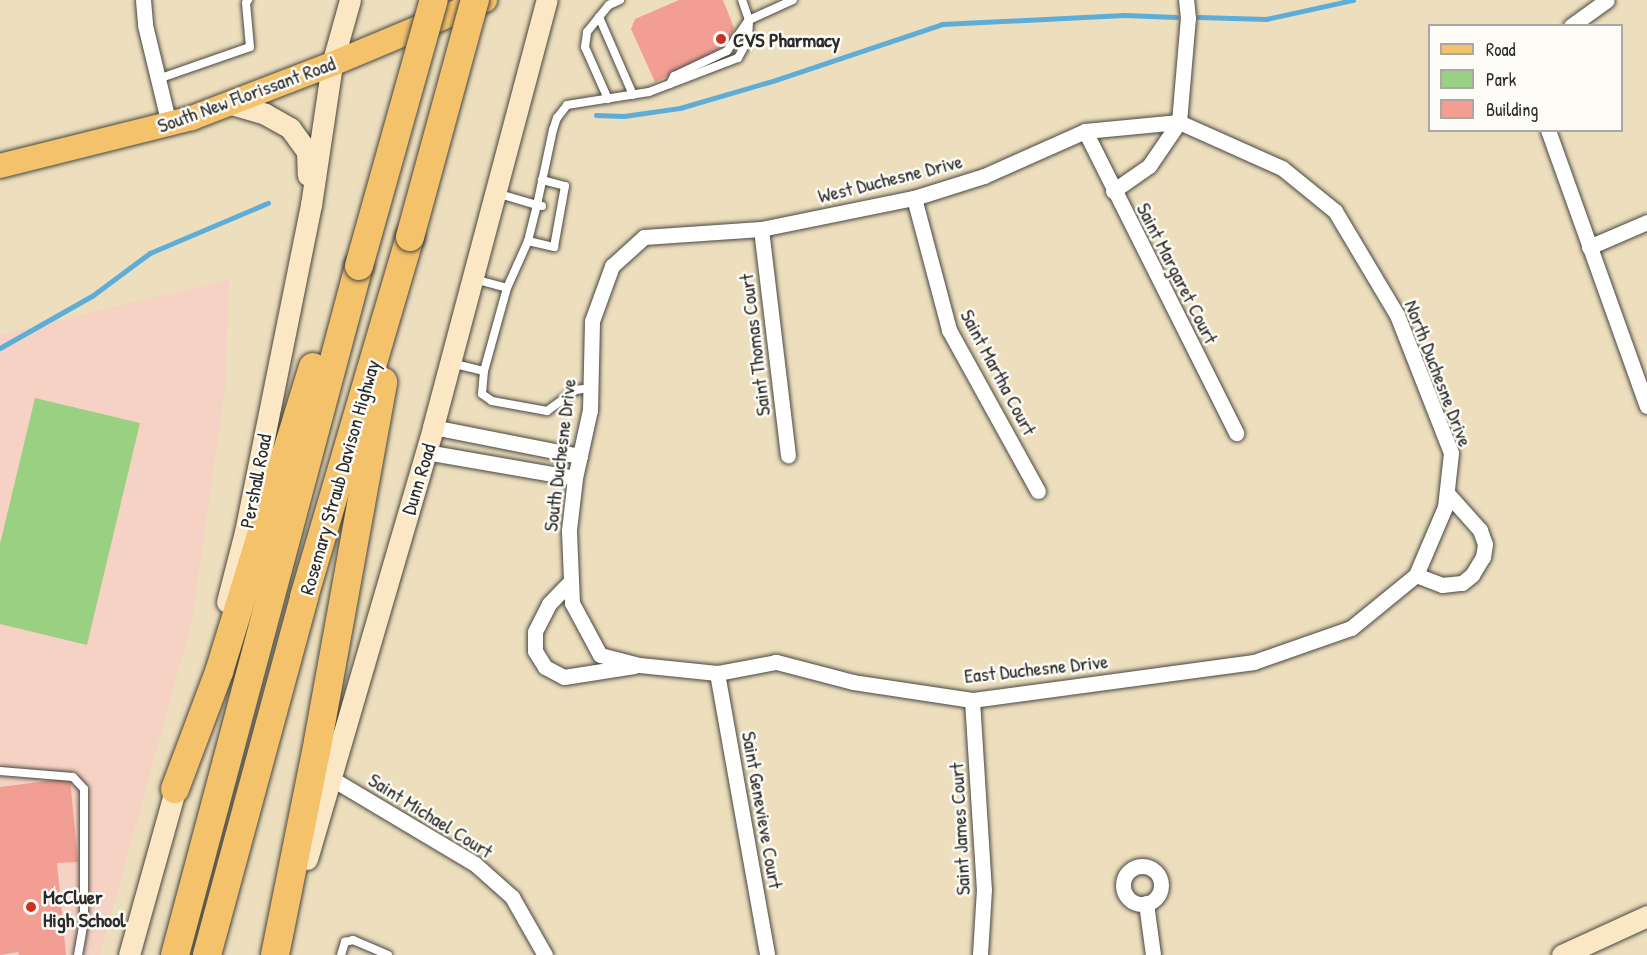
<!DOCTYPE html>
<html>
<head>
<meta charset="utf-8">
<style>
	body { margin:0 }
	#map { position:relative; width:1647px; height:955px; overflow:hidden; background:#eddfbd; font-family:"Patrick Hand",sans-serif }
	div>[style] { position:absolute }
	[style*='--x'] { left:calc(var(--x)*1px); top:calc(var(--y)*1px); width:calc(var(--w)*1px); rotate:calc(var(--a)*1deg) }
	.built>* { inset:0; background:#f6d2c4 }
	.green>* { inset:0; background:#9ad082 }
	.stream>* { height:4.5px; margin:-2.25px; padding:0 2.25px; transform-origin:2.25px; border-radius:2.25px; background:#5dadd8 }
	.building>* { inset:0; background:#f29e92 }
	.roads { filter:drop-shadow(0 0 2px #484641) drop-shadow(0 0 2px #484641) }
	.lane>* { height:8px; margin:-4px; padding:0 4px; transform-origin:4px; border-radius:4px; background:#fff }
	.street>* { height:15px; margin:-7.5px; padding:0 7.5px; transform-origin:7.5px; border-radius:7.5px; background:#fff }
	.street>.ring { margin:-7.5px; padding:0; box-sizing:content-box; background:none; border:15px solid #fff; border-radius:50% }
	.secondary>* { height:21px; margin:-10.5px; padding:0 10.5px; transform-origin:10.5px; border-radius:10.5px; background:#fbe7c3 }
	.primary>* { height:24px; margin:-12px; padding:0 12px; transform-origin:12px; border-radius:12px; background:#f4c26a }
	.highway>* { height:28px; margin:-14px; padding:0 14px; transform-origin:14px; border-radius:14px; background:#f4c26a }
	.bridges { filter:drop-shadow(0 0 2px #484641) drop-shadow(0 0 2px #484641) }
	.highway-bridge>* { height:28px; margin:-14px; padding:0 14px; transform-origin:14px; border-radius:14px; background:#f4c26a }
	.dots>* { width:16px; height:16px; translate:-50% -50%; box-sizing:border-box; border:3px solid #fdfcf7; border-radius:50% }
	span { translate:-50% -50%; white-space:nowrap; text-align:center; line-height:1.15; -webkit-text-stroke:5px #fdfcf7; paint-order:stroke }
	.poi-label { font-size:20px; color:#2b2b2b; font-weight:700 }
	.left { translate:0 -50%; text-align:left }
	.street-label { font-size:20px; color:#2b2b2b }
	.legend { position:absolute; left:1428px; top:24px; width:195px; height:108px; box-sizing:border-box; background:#fdfcf7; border:2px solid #a9a8a5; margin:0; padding:8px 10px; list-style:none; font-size:18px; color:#2b2b2b }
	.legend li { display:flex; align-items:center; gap:12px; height:30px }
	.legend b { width:30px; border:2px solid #a9a8a5 }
</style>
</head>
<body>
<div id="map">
	<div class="built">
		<i style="clip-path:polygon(229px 279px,225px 388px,192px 621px,100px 955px,0 955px,0 335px)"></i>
	</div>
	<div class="green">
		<i style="clip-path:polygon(35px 398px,140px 423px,87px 645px,0 624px,0 544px)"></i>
	</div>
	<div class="stream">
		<i style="--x:1199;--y:17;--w:67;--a:1.7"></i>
		<i style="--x:1266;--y:19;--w:89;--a:-12.3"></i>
		<i style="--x:596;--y:115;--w:28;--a:2"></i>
		<i style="--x:624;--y:116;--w:57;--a:-8.1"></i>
		<i style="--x:680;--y:108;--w:100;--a:-16.3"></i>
		<i style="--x:776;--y:80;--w:175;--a:-18.6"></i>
		<i style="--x:942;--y:24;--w:182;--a:-2.8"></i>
		<i style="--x:1124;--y:15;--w:52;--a:2.2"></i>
		<i style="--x:0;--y:348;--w:106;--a:-29.5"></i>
		<i style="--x:92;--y:296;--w:72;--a:-36.6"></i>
		<i style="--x:150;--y:253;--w:128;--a:-23"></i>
	</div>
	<div class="building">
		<i style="clip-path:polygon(679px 0,723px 0,734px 28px,727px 49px,655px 82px,631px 29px,635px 19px)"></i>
		<i style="clip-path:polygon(70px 778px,78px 862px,57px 863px,66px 955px,19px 955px,18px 952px,0 955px,0 787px)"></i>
	</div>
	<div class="roads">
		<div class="lane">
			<i style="--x:599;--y:17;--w:85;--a:66.4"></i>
			<i style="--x:158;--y:79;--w:97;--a:-19.2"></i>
			<i style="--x:250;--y:47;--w:44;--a:-95.2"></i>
			<i style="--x:246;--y:3;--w:4;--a:-56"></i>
			<i style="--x:670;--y:84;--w:9;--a:-63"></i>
			<i style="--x:674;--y:76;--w:59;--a:-25.3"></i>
			<i style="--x:727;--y:51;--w:38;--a:-55"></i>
			<i style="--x:749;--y:20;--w:48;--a:-24.4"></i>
			<i style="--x:608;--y:99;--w:57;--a:-113.9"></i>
			<i style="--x:585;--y:47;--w:15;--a:-82"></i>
			<i style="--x:587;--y:32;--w:35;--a:-51"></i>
			<i style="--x:609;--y:5;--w:12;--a:-24"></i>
			<i style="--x:496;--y:193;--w:43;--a:16.3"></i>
			<i style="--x:537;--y:205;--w:77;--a:-78"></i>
			<i style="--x:553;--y:130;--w:13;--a:-72"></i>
			<i style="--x:557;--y:118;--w:16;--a:-52"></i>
			<i style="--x:567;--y:105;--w:83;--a:-9"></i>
			<i style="--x:649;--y:92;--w:95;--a:-20.9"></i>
			<i style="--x:738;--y:58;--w:21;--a:-61"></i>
			<i style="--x:748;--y:40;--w:20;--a:-87"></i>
			<i style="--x:749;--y:20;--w:21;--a:-109"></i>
			<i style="--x:542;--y:206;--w:5;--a:-169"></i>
			<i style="--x:537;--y:205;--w:37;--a:104"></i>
			<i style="--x:528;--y:241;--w:27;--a:13"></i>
			<i style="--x:554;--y:247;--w:62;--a:-79.8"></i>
			<i style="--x:565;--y:186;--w:24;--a:-165"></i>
			<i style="--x:474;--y:279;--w:34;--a:15"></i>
			<i style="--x:507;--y:288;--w:86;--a:105.5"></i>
			<i style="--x:484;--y:371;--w:23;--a:95"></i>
			<i style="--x:482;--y:394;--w:12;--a:35"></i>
			<i style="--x:492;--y:401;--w:56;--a:10.3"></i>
			<i style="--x:547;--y:411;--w:36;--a:-36"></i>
			<i style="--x:576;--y:390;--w:15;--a:-8"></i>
			<i style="--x:507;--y:288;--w:51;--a:-65.9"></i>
			<i style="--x:451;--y:363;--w:34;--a:14"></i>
			<i style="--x:0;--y:771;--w:73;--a:4.7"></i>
			<i style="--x:73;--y:777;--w:16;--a:47"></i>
			<i style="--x:84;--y:789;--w:132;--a:90"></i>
			<i style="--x:84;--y:921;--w:35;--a:100"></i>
			<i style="--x:341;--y:955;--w:14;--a:-73"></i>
			<i style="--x:345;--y:942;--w:8;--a:-14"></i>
			<i style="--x:353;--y:940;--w:38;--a:23"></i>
		</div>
		<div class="street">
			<i style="--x:143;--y:0;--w:25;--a:85"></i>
			<i style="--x:145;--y:25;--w:102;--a:76.4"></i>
			<i style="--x:1571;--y:26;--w:44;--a:-35.8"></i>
			<i style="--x:1179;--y:122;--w:113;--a:24.1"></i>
			<i style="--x:1282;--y:168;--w:68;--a:39.1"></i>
			<i style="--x:1335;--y:211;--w:121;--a:59.2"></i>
			<i style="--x:1397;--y:315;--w:148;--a:68.6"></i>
			<i style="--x:1451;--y:453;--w:54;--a:96.3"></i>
			<i style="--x:1445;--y:507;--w:74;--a:113.1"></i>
			<i style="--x:1416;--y:575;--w:84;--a:140.8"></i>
			<i style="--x:1351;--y:628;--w:103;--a:160.7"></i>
			<i style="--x:1254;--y:662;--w:285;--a:172.3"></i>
			<i style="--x:972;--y:700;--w:120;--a:-171.4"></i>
			<i style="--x:853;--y:682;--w:80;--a:-165.4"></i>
			<i style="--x:776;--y:662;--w:60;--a:169.4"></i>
			<i style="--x:717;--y:673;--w:78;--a:-174.1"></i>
			<i style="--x:639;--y:665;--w:40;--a:-165.6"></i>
			<i style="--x:600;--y:655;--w:59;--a:-118.3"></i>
			<i style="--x:572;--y:603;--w:73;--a:-92.4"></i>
			<i style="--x:569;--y:530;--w:52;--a:-83.4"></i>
			<i style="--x:575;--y:478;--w:70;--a:-77.6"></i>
			<i style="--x:590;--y:410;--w:89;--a:-88.7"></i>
			<i style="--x:592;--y:321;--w:59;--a:-70"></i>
			<i style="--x:612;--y:266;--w:43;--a:-42.2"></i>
			<i style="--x:644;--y:237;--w:117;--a:-3.9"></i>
			<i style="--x:761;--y:229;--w:156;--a:-11.5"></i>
			<i style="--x:914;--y:198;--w:73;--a:-17.4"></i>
			<i style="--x:984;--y:176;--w:111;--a:-24"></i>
			<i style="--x:1085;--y:131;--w:94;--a:-5.5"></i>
			<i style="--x:1548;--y:130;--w:293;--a:70.3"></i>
			<i style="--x:1085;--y:131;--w:338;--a:63.4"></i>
			<i style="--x:1113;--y:191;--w:44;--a:-34.8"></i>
			<i style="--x:1149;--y:166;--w:53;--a:-55.7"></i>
			<i style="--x:1179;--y:122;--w:104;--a:-85.1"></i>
			<i style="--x:1188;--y:18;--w:18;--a:-96"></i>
			<i style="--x:914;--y:198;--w:137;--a:75.1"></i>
			<i style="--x:949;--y:330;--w:184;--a:61.1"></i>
			<i style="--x:761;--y:229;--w:228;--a:83.2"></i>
			<i style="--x:1589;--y:247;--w:63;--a:-23.3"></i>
			<i style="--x:433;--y:427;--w:150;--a:11.2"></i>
			<i style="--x:426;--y:452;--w:151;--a:9.9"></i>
			<i style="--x:1416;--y:575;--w:28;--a:21"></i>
			<i style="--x:1442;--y:585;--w:20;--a:-6"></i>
			<i style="--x:1462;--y:583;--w:13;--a:-39"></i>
			<i style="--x:1472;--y:575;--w:21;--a:-59"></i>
			<i style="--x:1483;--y:557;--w:13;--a:-81"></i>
			<i style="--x:1485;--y:544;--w:15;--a:-110"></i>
			<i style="--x:1480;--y:530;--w:50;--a:-131.7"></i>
			<i style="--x:571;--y:581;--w:32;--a:134"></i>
			<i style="--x:549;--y:604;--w:31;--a:117"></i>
			<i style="--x:535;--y:632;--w:19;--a:90"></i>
			<i style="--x:535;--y:651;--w:19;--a:58"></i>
			<i style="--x:545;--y:667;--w:21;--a:28"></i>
			<i style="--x:564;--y:677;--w:71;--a:-8.9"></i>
			<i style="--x:717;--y:673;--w:286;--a:79.9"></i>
			<i style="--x:972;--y:700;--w:189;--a:86.4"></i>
			<i style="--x:984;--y:889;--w:66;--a:93.5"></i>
			<i style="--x:329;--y:777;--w:170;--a:30.8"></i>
			<i style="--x:475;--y:864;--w:50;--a:41.7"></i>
			<i style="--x:512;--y:897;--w:67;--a:60.4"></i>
			<i class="ring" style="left:1123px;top:866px;width:23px;height:23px"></i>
			<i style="--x:1146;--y:903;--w:52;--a:82.3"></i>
		</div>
		<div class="secondary">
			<i style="--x:231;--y:104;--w:35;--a:16"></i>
			<i style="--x:265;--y:114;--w:29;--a:29"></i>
			<i style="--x:290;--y:128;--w:29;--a:54"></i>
			<i style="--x:307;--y:151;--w:24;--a:88"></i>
			<i style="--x:227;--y:602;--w:72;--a:-75.6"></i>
			<i style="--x:245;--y:532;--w:334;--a:-78.6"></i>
			<i style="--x:311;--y:205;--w:143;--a:-81.5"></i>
			<i style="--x:332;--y:64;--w:66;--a:-74.3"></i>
			<i style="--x:307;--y:859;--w:450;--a:-73.7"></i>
			<i style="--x:433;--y:427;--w:442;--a:-75.1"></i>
			<i style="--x:129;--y:955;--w:186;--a:-74.4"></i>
			<i style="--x:1562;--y:955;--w:94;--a:-24.6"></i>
		</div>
		<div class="primary">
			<i style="--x:0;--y:166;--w:198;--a:-14"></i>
			<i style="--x:192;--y:118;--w:150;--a:-21.1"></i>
			<i style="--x:332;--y:64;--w:166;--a:-22.7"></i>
		</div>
		<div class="highway">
			<i style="--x:175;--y:789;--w:125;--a:-69.4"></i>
			<i style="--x:219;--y:672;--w:319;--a:-72.9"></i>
			<i style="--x:175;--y:955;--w:713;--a:-75.05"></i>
			<i style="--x:207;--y:955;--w:371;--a:-74.8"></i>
			<i style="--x:304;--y:597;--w:375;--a:-73.6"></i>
			<i style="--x:275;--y:955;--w:218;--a:-78.6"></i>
			<i style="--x:318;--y:741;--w:365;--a:-79.7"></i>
		</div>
	</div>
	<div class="bridges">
		<div class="highway-bridge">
			<i style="--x:410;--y:237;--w:246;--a:-74.7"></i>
			<i style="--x:359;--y:266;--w:276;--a:-74.3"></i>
		</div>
	</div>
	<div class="dots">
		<i style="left:721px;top:39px;background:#c8321e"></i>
		<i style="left:31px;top:907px;background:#c8321e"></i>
	</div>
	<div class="poi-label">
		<span class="left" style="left:733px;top:39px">CVS Pharmacy</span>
		<span class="left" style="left:43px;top:908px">McCluer<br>High School</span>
	</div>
	<div class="street-label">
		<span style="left:246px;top:94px;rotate:-20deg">South New Florissant Road</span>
		<span style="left:890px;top:178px;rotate:-14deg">West Duchesne Drive</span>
		<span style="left:1178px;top:273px;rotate:63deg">Saint Margaret Court</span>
		<span style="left:754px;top:345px;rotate:-97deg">Saint Thomas Court</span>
		<span style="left:999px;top:372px;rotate:62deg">Saint Martha Court</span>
		<span style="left:1439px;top:373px;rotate:69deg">North Duchesne Drive</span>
		<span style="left:559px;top:455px;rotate:-83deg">South Duchesne Drive</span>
		<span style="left:339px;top:477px;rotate:-74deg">Rosemary Straub Davison Highway</span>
		<span style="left:418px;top:479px;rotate:-73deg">Dunn Road</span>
		<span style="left:255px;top:481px;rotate:-79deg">Pershall Road</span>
		<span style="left:1036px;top:668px;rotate:-6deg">East Duchesne Drive</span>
		<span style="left:763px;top:810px;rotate:80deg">Saint Genevieve Court</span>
		<span style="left:431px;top:815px;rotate:32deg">Saint Michael Court</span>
		<span style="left:959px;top:829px;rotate:-93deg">Saint James Court</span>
	</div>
	<ul class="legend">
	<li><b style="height:8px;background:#f4c26a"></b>Road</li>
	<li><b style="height:16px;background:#9ad082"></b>Park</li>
	<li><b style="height:16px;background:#f29e92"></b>Building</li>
	</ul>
</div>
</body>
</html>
